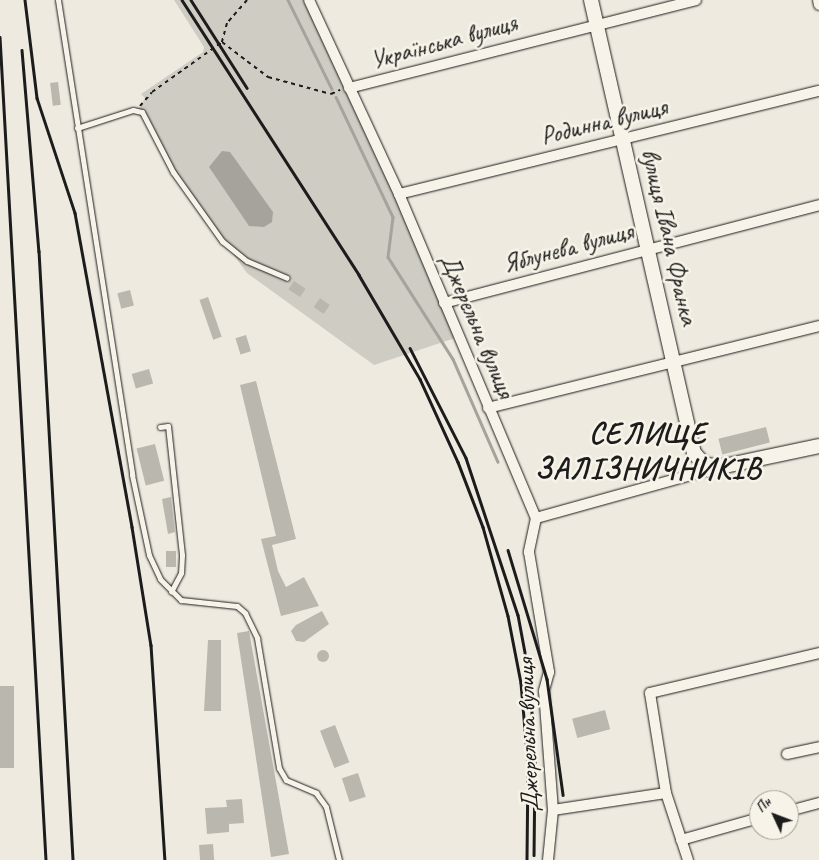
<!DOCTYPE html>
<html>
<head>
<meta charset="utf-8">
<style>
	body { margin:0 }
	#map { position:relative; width:819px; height:860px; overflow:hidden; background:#eeeae0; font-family:Caveat,sans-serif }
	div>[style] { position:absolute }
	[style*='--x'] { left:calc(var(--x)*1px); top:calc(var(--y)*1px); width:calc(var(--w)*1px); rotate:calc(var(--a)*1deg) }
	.green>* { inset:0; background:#cfccc3 }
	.water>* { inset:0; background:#a6a39d }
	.stream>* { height:2.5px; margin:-1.25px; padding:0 1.25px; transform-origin:1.25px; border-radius:1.25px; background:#a6a39d }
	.building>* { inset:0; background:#bab7af; transform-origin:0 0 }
	.round { border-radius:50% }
	.path>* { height:2px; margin-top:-1px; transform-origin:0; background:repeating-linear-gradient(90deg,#1c1c1c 0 4px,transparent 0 8px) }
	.roads { filter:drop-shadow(0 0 1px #1c1c1c) drop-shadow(0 0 1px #1c1c1c) }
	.lane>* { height:5px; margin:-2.5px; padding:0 2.5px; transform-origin:2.5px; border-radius:2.5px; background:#f7f3e8 }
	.street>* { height:10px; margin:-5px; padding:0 5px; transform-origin:5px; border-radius:5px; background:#f7f3e8 }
	.secondary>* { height:14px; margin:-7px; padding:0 7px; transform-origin:7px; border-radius:7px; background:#f7f3e8 }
	.rail>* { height:2.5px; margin:-1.25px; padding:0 1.25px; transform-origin:1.25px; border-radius:1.25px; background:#1c1c1c }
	span { translate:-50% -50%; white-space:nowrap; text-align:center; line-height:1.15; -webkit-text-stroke:5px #f7f3e8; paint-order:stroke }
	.street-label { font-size:25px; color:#1c1c1c }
	.district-label { font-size:30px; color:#1c1c1c; font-weight:700; letter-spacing:1px }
	.north { position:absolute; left:749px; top:790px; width:50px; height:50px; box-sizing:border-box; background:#f7f3e8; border:1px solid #9f9d96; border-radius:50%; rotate:313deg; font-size:14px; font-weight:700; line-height:20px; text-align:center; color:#1c1c1c }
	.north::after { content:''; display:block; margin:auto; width:18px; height:22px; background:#1c1c1c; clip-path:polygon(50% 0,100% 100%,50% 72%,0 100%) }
</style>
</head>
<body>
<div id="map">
	<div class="green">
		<i style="clip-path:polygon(174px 0,309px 0,458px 337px,374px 365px,247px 273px,177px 179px,150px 123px,138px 110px,145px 98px,141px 94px,203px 52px,204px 47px)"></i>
	</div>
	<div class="water">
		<i style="clip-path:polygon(222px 151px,230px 152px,273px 212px,272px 222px,264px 227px,249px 226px,209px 167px)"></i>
	</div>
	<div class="stream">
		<i style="--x:288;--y:0;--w:99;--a:63.7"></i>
		<i style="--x:336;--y:97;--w:133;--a:64.6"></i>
		<i style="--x:393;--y:217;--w:40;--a:97.1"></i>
		<i style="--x:388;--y:257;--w:121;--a:57.5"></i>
		<i style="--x:453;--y:359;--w:112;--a:66.4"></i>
	</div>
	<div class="building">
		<i style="left:58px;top:82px;width:23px;height:8px;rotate:83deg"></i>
		<i style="left:294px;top:281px;width:14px;height:10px;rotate:34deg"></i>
		<i style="left:130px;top:290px;width:16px;height:13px;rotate:76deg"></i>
		<i style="left:208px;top:297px;width:42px;height:9px;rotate:71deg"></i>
		<i style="left:320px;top:298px;width:12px;height:11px;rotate:35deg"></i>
		<i style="left:246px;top:335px;width:17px;height:11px;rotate:73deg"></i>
		<i style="left:149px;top:369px;width:15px;height:18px;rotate:74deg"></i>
		<i style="clip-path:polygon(256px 381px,296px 539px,272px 545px,278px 571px,286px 587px,304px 577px,319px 606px,281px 616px,261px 539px,276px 536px,240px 385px)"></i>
		<i style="left:766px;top:427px;width:16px;height:49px;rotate:76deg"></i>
		<i style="left:155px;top:444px;width:38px;height:19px;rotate:76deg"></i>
		<i style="clip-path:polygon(171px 497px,175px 532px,168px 534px,162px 499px)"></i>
		<i style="left:166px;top:551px;width:10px;height:16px"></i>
		<i style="clip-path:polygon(322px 611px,329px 624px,304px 642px,296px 641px,291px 631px,296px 625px)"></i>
		<i style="clip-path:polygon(249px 631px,289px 854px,271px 857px,237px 633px)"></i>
		<i style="clip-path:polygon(208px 640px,221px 640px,221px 711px,204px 711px)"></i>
		<i class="round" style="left:317px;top:650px;width:12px;height:12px"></i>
		<i style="left:0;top:686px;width:14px;height:82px"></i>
		<i style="left:605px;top:710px;width:20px;height:34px;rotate:75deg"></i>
		<i style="left:335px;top:725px;width:40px;height:16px;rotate:69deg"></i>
		<i style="left:358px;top:773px;width:25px;height:17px;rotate:72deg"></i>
		<i style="clip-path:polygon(242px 799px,244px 823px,229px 824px,229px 832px,207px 834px,205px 808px,227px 807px,226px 800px)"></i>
		<i style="left:213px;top:844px;width:16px;height:14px;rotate:86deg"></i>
	</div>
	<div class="path">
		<i style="--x:247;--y:0;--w:30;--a:131"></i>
		<i style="--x:227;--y:23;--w:20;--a:105"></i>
		<i style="--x:222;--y:42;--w:58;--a:37.3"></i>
		<i style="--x:268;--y:77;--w:65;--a:15.1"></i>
		<i style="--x:331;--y:94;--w:10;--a:-24"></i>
		<i style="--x:140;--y:106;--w:18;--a:-49"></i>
		<i style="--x:152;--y:92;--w:86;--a:-35.5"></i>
	</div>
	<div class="roads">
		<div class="lane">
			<i style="--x:58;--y:0;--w:481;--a:81.1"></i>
			<i style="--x:132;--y:475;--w:82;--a:78"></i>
			<i style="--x:149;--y:555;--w:26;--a:65"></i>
			<i style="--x:160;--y:579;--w:30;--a:45"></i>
			<i style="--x:181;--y:600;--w:56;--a:6.1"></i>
			<i style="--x:237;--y:606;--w:11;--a:41"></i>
			<i style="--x:245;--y:613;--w:28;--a:64"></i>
			<i style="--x:257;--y:638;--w:132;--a:80.4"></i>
			<i style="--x:279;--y:768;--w:14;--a:60"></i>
			<i style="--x:286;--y:780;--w:33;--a:23"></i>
			<i style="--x:316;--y:793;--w:17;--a:54"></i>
			<i style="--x:326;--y:807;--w:55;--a:76.2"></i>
			<i style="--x:77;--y:128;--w:59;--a:-17.8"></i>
			<i style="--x:133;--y:110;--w:9;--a:13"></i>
			<i style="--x:142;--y:112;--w:68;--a:62.7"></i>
			<i style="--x:173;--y:172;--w:85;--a:54.6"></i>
			<i style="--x:222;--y:241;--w:32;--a:39"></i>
			<i style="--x:247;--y:261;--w:43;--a:23"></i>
			<i style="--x:160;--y:427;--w:8;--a:-7"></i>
			<i style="--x:168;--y:426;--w:130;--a:83.8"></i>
			<i style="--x:182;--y:555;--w:18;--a:93"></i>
			<i style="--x:181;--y:573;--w:21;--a:118"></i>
		</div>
		<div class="street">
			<i style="--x:309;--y:0;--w:214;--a:65.1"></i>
			<i style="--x:399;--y:194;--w:352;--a:67.1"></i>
			<i style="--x:536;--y:518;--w:35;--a:102"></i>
			<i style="--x:529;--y:552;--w:122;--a:80.5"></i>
			<i style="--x:549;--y:672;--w:20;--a:105"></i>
			<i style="--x:544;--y:691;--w:119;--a:85.7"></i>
			<i style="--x:553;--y:810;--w:50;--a:95.7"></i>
			<i style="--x:818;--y:0;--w:5;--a:79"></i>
			<i style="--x:349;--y:88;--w:358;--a:-14.2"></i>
			<i style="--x:399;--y:194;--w:432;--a:-13.8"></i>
			<i style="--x:444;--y:303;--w:388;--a:-14.6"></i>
			<i style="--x:488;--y:408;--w:341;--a:-13.9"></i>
			<i style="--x:536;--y:518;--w:187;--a:-15.5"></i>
			<i style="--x:787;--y:754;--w:33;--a:-12"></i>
			<i style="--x:553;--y:810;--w:114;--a:-8.6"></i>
			<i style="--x:789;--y:811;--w:31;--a:-15"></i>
			<i style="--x:681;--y:840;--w:81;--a:-15.8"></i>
			<i style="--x:688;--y:860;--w:71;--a:-108.2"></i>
			<i style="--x:666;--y:793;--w:101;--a:-99.1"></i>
			<i style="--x:650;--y:693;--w:174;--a:-13.3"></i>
		</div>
		<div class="secondary">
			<i style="--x:591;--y:0;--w:465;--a:77.2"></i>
			<i style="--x:694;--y:453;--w:15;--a:48"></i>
			<i style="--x:704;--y:464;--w:16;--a:11"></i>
			<i style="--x:720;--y:467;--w:101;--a:-12"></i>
		</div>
	</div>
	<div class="rail">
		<i style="--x:25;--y:0;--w:99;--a:83"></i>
		<i style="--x:37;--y:98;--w:121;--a:71.7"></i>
		<i style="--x:75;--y:213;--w:319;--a:79.7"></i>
		<i style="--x:132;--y:527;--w:120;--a:80.9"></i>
		<i style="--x:151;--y:645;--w:215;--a:86.3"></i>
		<i style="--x:182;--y:0;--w:327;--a:57.2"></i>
		<i style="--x:359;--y:275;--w:121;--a:59.6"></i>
		<i style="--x:420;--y:379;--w:91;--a:65.4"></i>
		<i style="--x:458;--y:462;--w:70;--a:69"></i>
		<i style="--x:483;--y:527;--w:92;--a:74.3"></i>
		<i style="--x:508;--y:616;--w:68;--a:79"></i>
		<i style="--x:521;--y:683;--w:81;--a:85.1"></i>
		<i style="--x:528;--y:764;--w:96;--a:90.6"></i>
		<i style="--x:191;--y:0;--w:104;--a:57.5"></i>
		<i style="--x:0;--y:37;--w:824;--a:86.8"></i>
		<i style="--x:22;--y:50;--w:202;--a:85.2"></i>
		<i style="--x:39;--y:251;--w:610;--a:86.8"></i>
		<i style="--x:410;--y:348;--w:123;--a:63"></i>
		<i style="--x:466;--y:458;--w:165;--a:71.7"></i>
		<i style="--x:518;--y:615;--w:65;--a:79.4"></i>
		<i style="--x:530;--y:679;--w:84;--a:86.6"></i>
		<i style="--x:535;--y:763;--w:92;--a:90.6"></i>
		<i style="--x:508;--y:550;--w:135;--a:73.2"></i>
		<i style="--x:547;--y:679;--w:117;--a:82.1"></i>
	</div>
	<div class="street-label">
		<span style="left:444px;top:42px;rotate:-15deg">Українська вулиця</span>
		<span style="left:604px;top:122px;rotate:-14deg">Родинна вулиця</span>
		<span style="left:669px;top:237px;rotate:77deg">вулиця Івана Франка</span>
		<span style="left:568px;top:248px;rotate:-15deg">Яблунева вулиця</span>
		<span style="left:477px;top:326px;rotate:67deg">Джерельна вулиця</span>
		<span style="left:528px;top:735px;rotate:-92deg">Джерельна вулиця</span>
	</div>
	<div class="district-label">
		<span style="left:648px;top:450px">СЕЛИЩЕ<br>ЗАЛІЗНИЧНИКІВ</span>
	</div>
	<div class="north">Пн</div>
</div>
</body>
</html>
